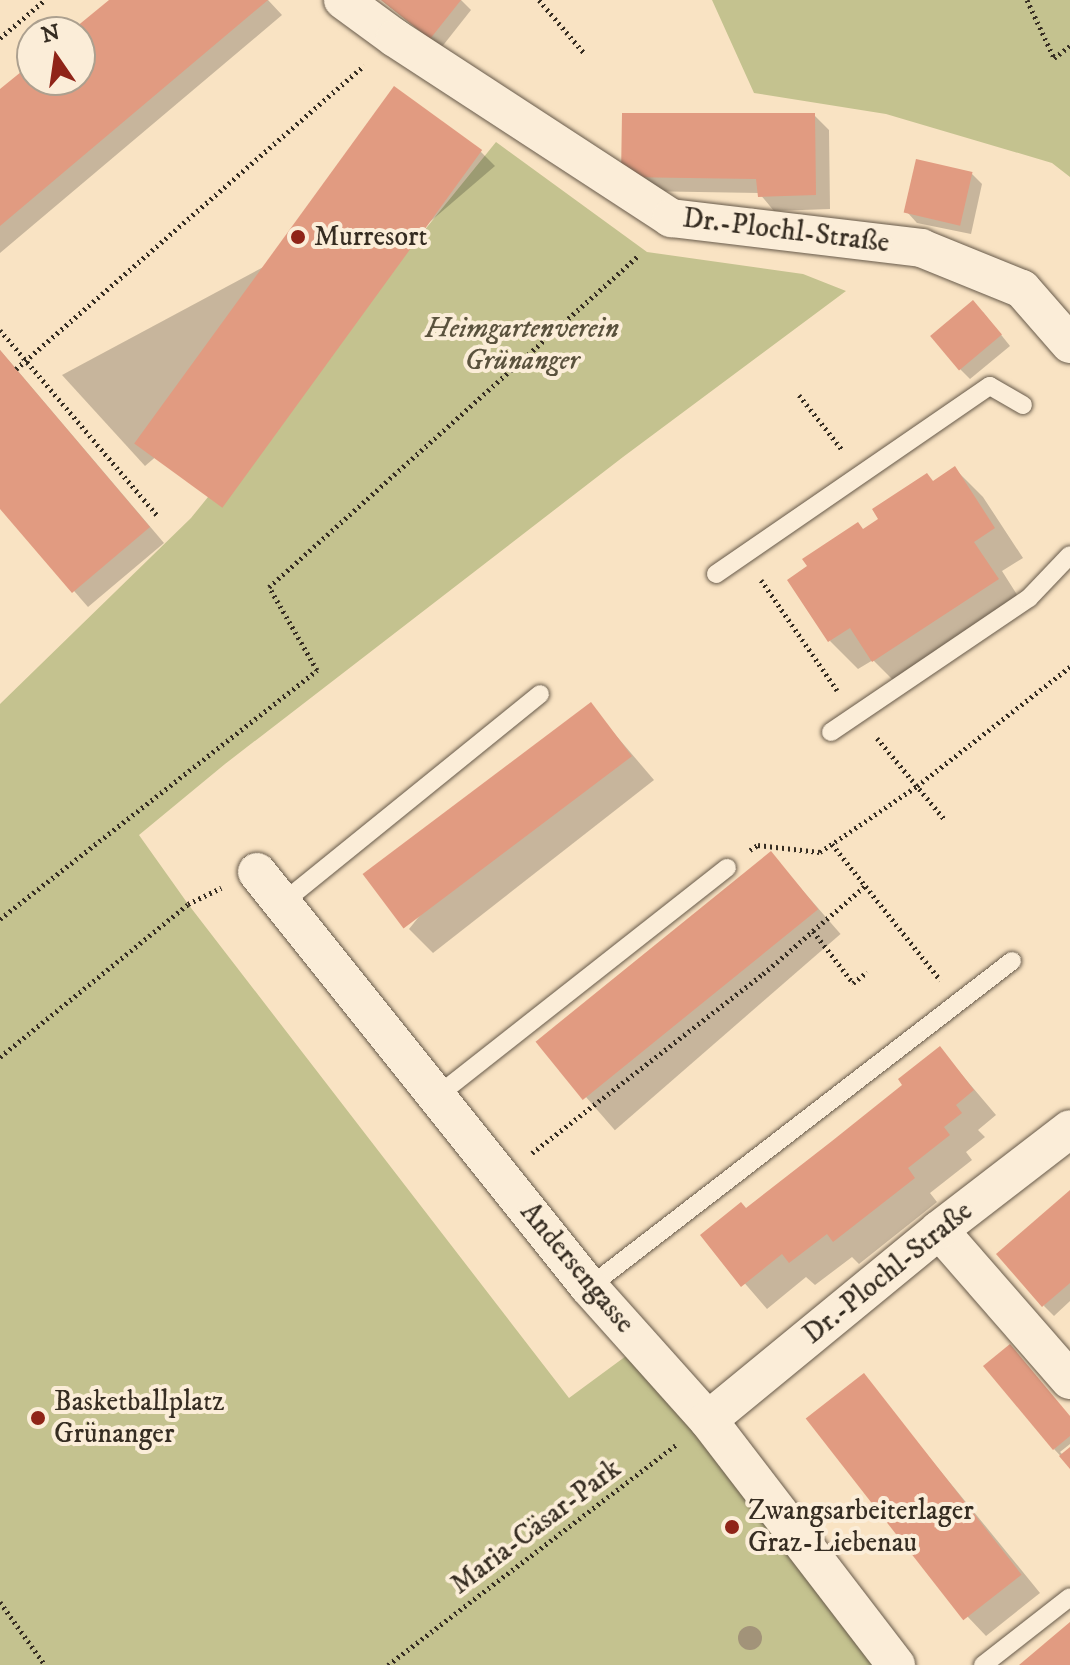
<!DOCTYPE html>
<html>
<head>
<meta charset="utf-8">
<style>
	body { margin:0 }
	#map { position:relative; width:1070px; height:1665px; overflow:hidden; background:#f9e3c3; font-family:"IM FELL DW Pica",serif }
	div>[style] { position:absolute }
	[style*='--x'] { left:calc(var(--x)*1px); top:calc(var(--y)*1px); width:calc(var(--w)*1px); rotate:calc(var(--a)*1deg) }
	.green>* { inset:0; background:#c4c28f }
	.shadow>* { inset:0; background:#0003; transform-origin:0 0 }
	.building>* { inset:0; background:#e19b81; transform-origin:0 0 }
	.path>* { height:5px; margin-top:-2.5px; transform-origin:0; background:repeating-linear-gradient(90deg,#362d22 0 2px,transparent 0 6px) }
	.roads { filter:drop-shadow(0 0 2px #675a4a) drop-shadow(0 0 2px #675a4a) }
	.service>* { height:18px; margin:-9px; padding:0 9px; transform-origin:9px; border-radius:9px; background:#fbedd8 }
	.minor>* { height:38px; margin:-19px; padding:0 19px; transform-origin:19px; border-radius:19px; background:#fbedd8 }
	.trees>* { width:24px; height:24px; margin:-12px; border-radius:50%; background:#a29379 }
	.dots>* { width:22px; height:22px; translate:-50% -50%; box-sizing:border-box; border:4px solid #fbedd8; border-radius:50% }
	span { translate:-50% -50%; white-space:nowrap; text-align:center; line-height:1.15; -webkit-text-stroke:8px #fbedd8; paint-order:stroke }
	.street-label { font-size:28px; color:#362d22 }
	.poi-label { font-size:28px; color:#362d22 }
	.left { translate:0 -50%; text-align:left }
	.park-label { font-size:28px; color:#5a523d; font-style:italic }
	.north { position:absolute; left:16px; top:16px; width:80px; height:80px; box-sizing:border-box; background:#fbedd8; border:2px solid #aca08f; border-radius:50%; rotate:347deg; font-size:22px; font-weight:700; line-height:32px; text-align:center; color:#362d22 }
	.north::after { content:''; display:block; margin:auto; width:28px; height:36px; background:#8f2418; clip-path:polygon(50% 0,100% 100%,50% 72%,0 100%) }
</style>
</head>
<body>
<div id="map">
	<div class="green">
		<i style="clip-path:polygon(712px 0,1070px 0,1070px 177px,1052px 163px,886px 114px,754px 93px)"></i>
		<i style="clip-path:polygon(496px 142px,647px 252px,803px 274px,846px 291px,623px 457px,225px 764px,139px 835px,188px 904px,569px 1398px,641px 1345px,896px 1665px,0 1665px,0 704px,191px 518px)"></i>
	</div>
	<div class="shadow">
		<i style="clip-path:polygon(112px 0,268px 0,282px 15px,0 253px,0 92px,32px 66px,32px 80px,80px 80px,80px 32px,73px 32px)"></i>
		<i style="clip-path:polygon(381px 0,461px 0,471px 10px,441px 48px)"></i>
		<i style="clip-path:polygon(814px 115px,829px 130px,830px 209px,774px 211px,759px 193px,638px 191px,623px 176px)"></i>
		<i style="clip-path:polygon(480px 151px,495px 166px,145px 466px,62px 375px)"></i>
		<i style="clip-path:polygon(972px 174px,982px 184px,971px 234px,917px 223px,907px 212px)"></i>
		<i style="clip-path:polygon(983px 312px,1010px 346px,970px 379px,960px 369px)"></i>
		<i style="clip-path:polygon(0 350px,164px 543px,88px 607px,0 506px)"></i>
		<i style="clip-path:polygon(955px 469px,983px 497px,1023px 558px,1002px 571px,1026px 609px,902px 689px,873px 660px,858px 669px,830px 641px,864px 531px)"></i>
		<i style="clip-path:polygon(590px 705px,654px 780px,433px 953px,409px 929px)"></i>
		<i style="left:771px;top:854px;width:106px;height:299px;rotate:49deg"></i>
		<i style="clip-path:polygon(940px 1049px,996px 1115px,978px 1130px,985px 1137px,966px 1152px,972px 1160px,930px 1193px,937px 1202px,859px 1264px,852px 1257px,815px 1285px,806px 1277px,767px 1309px,703px 1235px,747px 1210px,905px 1085px)"></i>
		<i style="clip-path:polygon(1070px 1192px,1070px 1301px,1054px 1316px,1044px 1306px)"></i>
		<i style="clip-path:polygon(863px 1376px,1040px 1593px,986px 1636px,968px 1617px)"></i>
		<i style="clip-path:polygon(1070px 1418px,1070px 1444px,1060px 1452px,1063px 1455px,1070px 1449px,1070px 1466px,1054px 1449px)"></i>
	</div>
	<div class="building">
		<i style="clip-path:polygon(109px 0,268px 0,0 226px,0 89px,32px 63px,32px 80px,80px 80px,80px 32px,70px 32px)"></i>
		<i style="clip-path:polygon(381px 0,461px 0,430px 39px)"></i>
		<i style="left:394px;top:86px;width:109px;height:442px;rotate:36deg"></i>
		<i style="clip-path:polygon(622px 113px,815px 113px,816px 195px,758px 197px,756px 179px,621px 177px)"></i>
		<i style="left:916px;top:159px;width:58px;height:55px;rotate:13deg"></i>
		<i style="left:973px;top:300px;width:45px;height:56px;rotate:50deg"></i>
		<i style="clip-path:polygon(0 350px,150px 527px,72px 593px,0 509px)"></i>
		<i style="clip-path:polygon(955px 466px,995px 528px,974px 542px,999px 579px,872px 662px,850px 628px,828px 642px,787px 580px,807px 566px,802px 559px,858px 522px,863px 529px,878px 519px,872px 509px,927px 473px,933px 481px)"></i>
		<i style="left:591px;top:702px;width:68px;height:286px;rotate:53deg"></i>
		<i style="left:771px;top:851px;width:75px;height:303px;rotate:51deg"></i>
		<i style="clip-path:polygon(940px 1046px,974px 1090px,956px 1105px,962px 1113px,944px 1127px,950px 1135px,908px 1168px,915px 1178px,833px 1242px,827px 1234px,789px 1263px,782px 1254px,741px 1287px,700px 1235px,741px 1202px,746px 1208px,832px 1141px,902px 1085px,898px 1079px)"></i>
		<i style="clip-path:polygon(1070px 1190px,1070px 1283px,1042px 1307px,996px 1254px)"></i>
		<i style="clip-path:polygon(1010px 1344px,1070px 1416px,1070px 1436px,1053px 1450px,983px 1366px)"></i>
		<i style="left:864px;top:1373px;width:256px;height:74px;rotate:52deg"></i>
		<i style="clip-path:polygon(1070px 1447px,1070px 1469px,1059px 1456px)"></i>
		<i style="clip-path:polygon(1070px 1622px,1070px 1665px,1019px 1665px)"></i>
	</div>
	<div class="path">
		<i style="--x:539;--y:0;--w:71;--a:49.6"></i>
		<i style="--x:1027;--y:0;--w:64;--a:65"></i>
		<i style="--x:1054;--y:58;--w:20;--a:-37"></i>
		<i style="--x:0;--y:38;--w:59;--a:-40.2"></i>
		<i style="--x:0;--y:330;--w:244;--a:49.7"></i>
		<i style="--x:16;--y:369;--w:462;--a:-41.1"></i>
		<i style="--x:799;--y:395;--w:71;--a:51.8"></i>
		<i style="--x:761;--y:580;--w:134;--a:55.4"></i>
		<i style="--x:877;--y:738;--w:107;--a:50.3"></i>
		<i style="--x:832;--y:844;--w:174;--a:51.5"></i>
		<i style="--x:750;--y:850;--w:9;--a:-32"></i>
		<i style="--x:758;--y:845;--w:62;--a:6.4"></i>
		<i style="--x:820;--y:852;--w:117;--a:-34.2"></i>
		<i style="--x:917;--y:786;--w:194;--a:-37.9"></i>
		<i style="--x:0;--y:919;--w:403;--a:-38.1"></i>
		<i style="--x:317;--y:670;--w:96;--a:-120"></i>
		<i style="--x:269;--y:587;--w:497;--a:-41.9"></i>
		<i style="--x:813;--y:931;--w:66;--a:52.4"></i>
		<i style="--x:853;--y:983;--w:18;--a:-38"></i>
		<i style="--x:0;--y:1057;--w:242;--a:-39.1"></i>
		<i style="--x:188;--y:904;--w:37;--a:-26"></i>
		<i style="--x:532;--y:1153;--w:292;--a:-37.8"></i>
		<i style="--x:763;--y:974;--w:135;--a:-40.8"></i>
		<i style="--x:0;--y:1602;--w:77;--a:54.5"></i>
		<i style="--x:388;--y:1665;--w:362;--a:-37.4"></i>
	</div>
	<div class="roads">
		<div class="service">
			<i style="--x:716;--y:574;--w:332;--a:-34.5"></i>
			<i style="--x:990;--y:386;--w:38;--a:30"></i>
			<i style="--x:831;--y:732;--w:239;--a:-34.1"></i>
			<i style="--x:1029;--y:598;--w:59;--a:-46.4"></i>
			<i style="--x:282;--y:903;--w:332;--a:-39"></i>
			<i style="--x:437;--y:1096;--w:369;--a:-38.2"></i>
			<i style="--x:589;--y:1287;--w:534;--a:-37.62"></i>
			<i style="--x:983;--y:1665;--w:110;--a:-38"></i>
		</div>
		<div class="minor">
			<i style="--x:343;--y:0;--w:64;--a:36.2"></i>
			<i style="--x:395;--y:38;--w:330;--a:33.1"></i>
			<i style="--x:671;--y:218;--w:252;--a:6.8"></i>
			<i style="--x:921;--y:248;--w:109;--a:22.1"></i>
			<i style="--x:1022;--y:289;--w:73;--a:48.9"></i>
			<i style="--x:257;--y:872;--w:531;--a:51.34"></i>
			<i style="--x:589;--y:1287;--w:178;--a:48.2"></i>
			<i style="--x:708;--y:1420;--w:309;--a:52.5"></i>
			<i style="--x:939;--y:1230;--w:199;--a:48.9"></i>
			<i style="--x:708;--y:1420;--w:299;--a:-39.4"></i>
			<i style="--x:939;--y:1230;--w:165;--a:-37.6"></i>
		</div>
	</div>
	<div class="trees">
		<i style="left:750px;top:1638px"></i>
	</div>
	<div class="dots">
		<i style="left:298px;top:237px;background:#8f2418"></i>
		<i style="left:38px;top:1418px;background:#8f2418"></i>
		<i style="left:732px;top:1527px;background:#8f2418"></i>
	</div>
	<div class="street-label">
		<span style="left:786px;top:231px;rotate:7deg">Dr.-Plochl-Straße</span>
		<span style="left:577px;top:1268px;rotate:50deg">Andersengasse</span>
		<span style="left:888px;top:1273px;rotate:-39deg">Dr.-Plochl-Straße</span>
		<span style="left:536px;top:1527px;rotate:-37deg">Maria-Cäsar-Park</span>
	</div>
	<div class="poi-label">
		<span class="left" style="left:314px;top:237px">Murresort</span>
		<span class="left" style="left:54px;top:1418px">Basketballplatz<br>Grünanger</span>
		<span class="left" style="left:748px;top:1527px">Zwangsarbeiterlager<br>Graz-Liebenau</span>
	</div>
	<div class="park-label">
		<span style="left:522px;top:345px">Heimgartenverein<br>Grünanger</span>
	</div>
	<div class="north">N</div>
</div>
</body>
</html>
